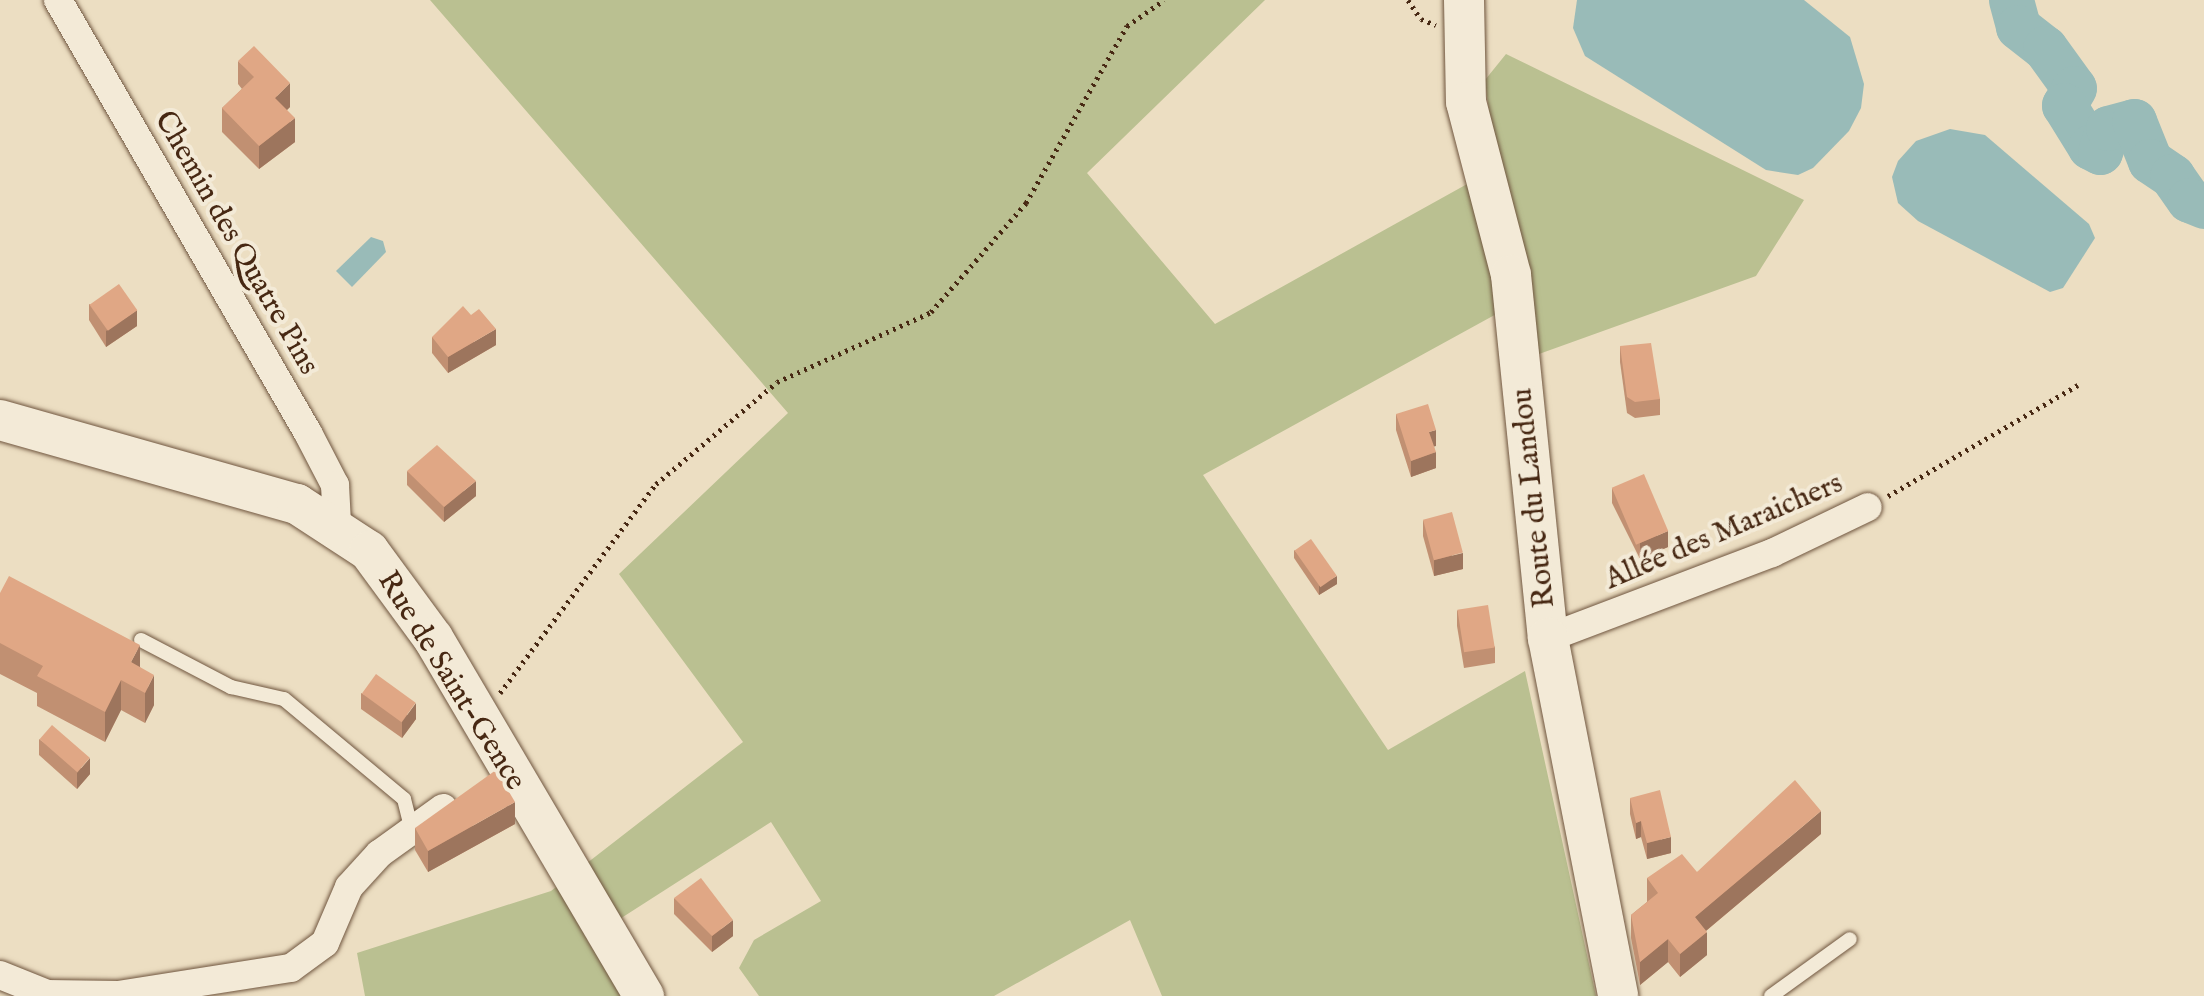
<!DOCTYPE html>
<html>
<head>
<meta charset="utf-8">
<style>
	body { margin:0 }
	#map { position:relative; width:2204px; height:996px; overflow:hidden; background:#ecdec2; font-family:"IM FELL English",serif }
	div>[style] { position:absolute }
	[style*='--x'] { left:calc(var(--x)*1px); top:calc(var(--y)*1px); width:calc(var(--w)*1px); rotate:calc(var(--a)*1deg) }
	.green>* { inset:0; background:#bac091 }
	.water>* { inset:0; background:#99bbb8 }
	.river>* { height:45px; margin:-22.5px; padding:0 22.5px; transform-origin:22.5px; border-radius:22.5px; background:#99bbb8 }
	.path>* { height:5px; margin-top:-2.5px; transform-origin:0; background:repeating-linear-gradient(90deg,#472813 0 2.5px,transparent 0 7.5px) }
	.roads { filter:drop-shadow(0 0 2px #70563f) drop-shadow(0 0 2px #70563f) }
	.lane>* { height:14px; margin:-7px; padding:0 7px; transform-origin:7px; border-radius:7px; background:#f3ead7 }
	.street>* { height:28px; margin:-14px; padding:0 14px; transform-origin:14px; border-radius:14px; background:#f3ead7 }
	.secondary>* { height:40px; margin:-20px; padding:0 20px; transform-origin:20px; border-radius:20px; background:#f3ead7 }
	.wall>* { inset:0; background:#c19072 }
	.shaded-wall>* { inset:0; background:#9d755d }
	.building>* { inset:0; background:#e0a785; transform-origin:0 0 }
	span { translate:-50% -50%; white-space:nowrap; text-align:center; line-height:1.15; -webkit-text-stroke:8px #f3ead7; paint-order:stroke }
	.street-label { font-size:30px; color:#472813 }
</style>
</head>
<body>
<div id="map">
	<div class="green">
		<i style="clip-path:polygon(430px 0,1265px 0,1087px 173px,1215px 324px,1496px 168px,1485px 80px,1506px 54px,1804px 200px,1756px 276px,1539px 354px,1531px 295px,1203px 475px,1388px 750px,1525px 671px,1596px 996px,1162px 996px,1130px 920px,994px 996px,759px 996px,739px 968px,754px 940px,821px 901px,771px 822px,587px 940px,624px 996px,365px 996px,357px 953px,551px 891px,743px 742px,619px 574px,788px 413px)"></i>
	</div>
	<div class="water">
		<i style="clip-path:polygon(1577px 0,1804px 0,1850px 37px,1864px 84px,1861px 108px,1849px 131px,1813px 168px,1798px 175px,1766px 170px,1585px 56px,1573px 28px)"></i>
		<i style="clip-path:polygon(1950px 129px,1985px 135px,2089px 224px,2095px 238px,2063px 288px,2050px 292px,1918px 221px,1898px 203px,1892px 177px,1898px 161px,1916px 141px)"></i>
		<i style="clip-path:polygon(371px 237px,383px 241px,386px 252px,352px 287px,336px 271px)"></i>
	</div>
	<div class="river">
		<i style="--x:2011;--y:0;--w:28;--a:75"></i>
		<i style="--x:2018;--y:27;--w:34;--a:38"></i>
		<i style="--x:2045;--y:48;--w:49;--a:54.1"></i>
		<i style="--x:2074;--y:88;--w:20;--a:120"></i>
		<i style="--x:2064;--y:105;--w:49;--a:58.2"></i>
		<i style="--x:2090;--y:147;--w:11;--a:27"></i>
		<i style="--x:2100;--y:152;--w:25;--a:-72"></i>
		<i style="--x:2108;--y:128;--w:27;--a:-15"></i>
		<i style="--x:2134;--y:121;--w:43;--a:68.2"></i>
		<i style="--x:2150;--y:161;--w:27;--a:34"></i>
		<i style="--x:2172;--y:176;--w:29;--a:55"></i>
		<i style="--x:2189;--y:200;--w:16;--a:22"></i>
	</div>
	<div class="path">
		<i style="--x:1408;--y:0;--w:23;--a:56"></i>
		<i style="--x:1421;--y:19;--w:16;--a:22"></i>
		<i style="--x:1888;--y:496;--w:220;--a:-30.3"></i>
		<i style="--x:500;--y:693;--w:261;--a:-53.3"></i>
		<i style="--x:656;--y:484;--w:158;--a:-40.1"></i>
		<i style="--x:777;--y:382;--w:169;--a:-24.4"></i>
		<i style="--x:931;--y:312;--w:145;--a:-48.9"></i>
		<i style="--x:1026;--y:203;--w:204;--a:-60.3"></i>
		<i style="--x:1127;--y:26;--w:45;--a:-35.1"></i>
	</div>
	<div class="roads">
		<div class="lane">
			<i style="--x:141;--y:640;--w:102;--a:27.6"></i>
			<i style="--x:231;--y:687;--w:54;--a:12.8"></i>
			<i style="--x:284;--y:699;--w:156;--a:39.8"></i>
			<i style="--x:404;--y:799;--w:32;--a:76"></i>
			<i style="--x:1771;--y:996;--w:97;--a:-35.8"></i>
		</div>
		<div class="street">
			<i style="--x:58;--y:0;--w:500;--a:60"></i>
			<i style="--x:308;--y:433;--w:59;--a:62.6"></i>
			<i style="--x:335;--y:485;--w:39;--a:87"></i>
			<i style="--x:1548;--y:638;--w:240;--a:-20.8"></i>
			<i style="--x:1772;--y:553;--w:106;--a:-25.6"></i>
			<i style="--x:0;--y:975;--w:51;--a:22"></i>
			<i style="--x:47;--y:994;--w:71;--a:0.8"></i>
			<i style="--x:118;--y:995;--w:175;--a:-8.9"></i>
			<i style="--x:291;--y:968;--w:42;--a:-36.3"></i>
			<i style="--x:325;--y:943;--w:61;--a:-66.8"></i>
			<i style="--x:349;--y:887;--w:45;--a:-47.7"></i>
			<i style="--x:379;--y:854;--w:79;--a:-35.7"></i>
		</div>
		<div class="secondary">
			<i style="--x:1464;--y:0;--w:102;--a:88.9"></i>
			<i style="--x:1466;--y:102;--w:179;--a:75.4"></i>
			<i style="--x:1511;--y:275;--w:365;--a:84.2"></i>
			<i style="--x:1548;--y:638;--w:365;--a:78.9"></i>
			<i style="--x:0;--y:420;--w:309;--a:15.8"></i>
			<i style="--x:297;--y:504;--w:86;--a:33.1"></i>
			<i style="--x:369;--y:551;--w:108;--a:53.7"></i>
			<i style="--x:433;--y:638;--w:416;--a:59.5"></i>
		</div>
	</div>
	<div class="wall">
		<i style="clip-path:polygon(238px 61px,290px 107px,287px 110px,295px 142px,259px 169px,222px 132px,222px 108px,242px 89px,238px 84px)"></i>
		<i style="clip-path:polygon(89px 304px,137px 326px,106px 347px,89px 320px)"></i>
		<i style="clip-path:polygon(432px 337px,496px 345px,448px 373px,432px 353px)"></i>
		<i style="clip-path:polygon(1620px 346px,1660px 399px,1660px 415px,1635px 418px,1627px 413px,1620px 362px)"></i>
		<i style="clip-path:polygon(1396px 414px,1436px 446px,1434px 446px,1436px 468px,1411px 477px,1396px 430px)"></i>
		<i style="clip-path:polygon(407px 471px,476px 496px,444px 522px,407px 485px)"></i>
		<i style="clip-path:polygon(1612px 488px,1668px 547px,1640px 559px,1612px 503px)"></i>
		<i style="clip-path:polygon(1423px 520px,1463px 569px,1434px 576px,1423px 536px)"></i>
		<i style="clip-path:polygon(1294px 550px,1337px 584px,1319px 595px,1294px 558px)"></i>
		<i style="clip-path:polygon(0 593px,140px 667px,154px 705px,145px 723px,121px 710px,105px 742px,37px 706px,37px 693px,0 674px)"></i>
		<i style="clip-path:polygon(1457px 610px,1495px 647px,1495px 663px,1464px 668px,1457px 626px)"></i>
		<i style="clip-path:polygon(361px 693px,416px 719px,402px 738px,361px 709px)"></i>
		<i style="clip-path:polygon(39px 739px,90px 774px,77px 789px,39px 755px)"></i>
		<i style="clip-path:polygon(1630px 798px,1671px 853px,1647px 859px,1641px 837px,1636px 839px,1630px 814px)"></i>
		<i style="clip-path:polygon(515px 824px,428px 872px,415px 850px,415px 828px)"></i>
		<i style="clip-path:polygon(1821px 834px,1706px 931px,1707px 955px,1680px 977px,1668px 962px,1640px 985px,1631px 938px,1631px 915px,1647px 902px,1647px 878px,1697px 872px)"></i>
		<i style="clip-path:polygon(674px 898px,733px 936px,712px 952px,674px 914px)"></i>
	</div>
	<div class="shaded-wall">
		<i style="clip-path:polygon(290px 83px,290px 107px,275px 121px,275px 98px)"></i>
		<i style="clip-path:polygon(295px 118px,295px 142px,259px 169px,259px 146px)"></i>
		<i style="clip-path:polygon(137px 310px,137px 326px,106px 347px,106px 331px)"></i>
		<i style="clip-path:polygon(496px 329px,496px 345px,448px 373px,448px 357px)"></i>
		<i style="clip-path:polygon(1436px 430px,1436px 446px,1429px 448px,1429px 432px)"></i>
		<i style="clip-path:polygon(1436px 452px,1436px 468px,1411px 477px,1411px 461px)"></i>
		<i style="clip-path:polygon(476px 481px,476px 496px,444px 522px,444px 507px)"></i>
		<i style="clip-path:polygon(1668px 531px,1668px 547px,1640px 559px,1640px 543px)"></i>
		<i style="clip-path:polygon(1463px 553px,1463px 569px,1434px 576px,1434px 560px)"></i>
		<i style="clip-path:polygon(1337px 576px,1337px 584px,1319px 595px,1319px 586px)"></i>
		<i style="clip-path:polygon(140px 645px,140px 675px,131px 662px)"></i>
		<i style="clip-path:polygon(154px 675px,154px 705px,145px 723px,145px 693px)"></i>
		<i style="clip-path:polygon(121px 680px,121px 710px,105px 742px,105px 712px)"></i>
		<i style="clip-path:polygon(416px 703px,416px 719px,402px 738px,402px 722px)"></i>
		<i style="clip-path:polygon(90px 758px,90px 774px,77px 789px,77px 773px)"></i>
		<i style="clip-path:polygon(515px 802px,515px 824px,428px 872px,428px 851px)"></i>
		<i style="clip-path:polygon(1821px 811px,1821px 834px,1695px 940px,1695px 917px)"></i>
		<i style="clip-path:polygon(1641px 821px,1641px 837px,1636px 839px,1636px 823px)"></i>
		<i style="clip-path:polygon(1671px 837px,1671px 853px,1647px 859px,1647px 843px)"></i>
		<i style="clip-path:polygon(733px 920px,733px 936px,712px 952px,712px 936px)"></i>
		<i style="clip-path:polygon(1707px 932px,1707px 955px,1680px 977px,1680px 954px)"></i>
		<i style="clip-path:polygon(1668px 939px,1668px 962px,1640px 985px,1640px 962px)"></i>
	</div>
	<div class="building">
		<i style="clip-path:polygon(254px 46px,290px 83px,275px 98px,295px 118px,259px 146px,222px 108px,254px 77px,238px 61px)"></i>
		<i style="left:119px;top:284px;width:32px;height:36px;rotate:55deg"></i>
		<i style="clip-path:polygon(463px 306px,471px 315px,479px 309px,496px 329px,448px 357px,432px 337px)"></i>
		<i style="clip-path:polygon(1651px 343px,1660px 399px,1635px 402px,1627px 397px,1620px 346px)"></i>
		<i style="clip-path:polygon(1428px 404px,1436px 430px,1429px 432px,1436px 452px,1411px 461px,1396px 414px)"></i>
		<i style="clip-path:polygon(437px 445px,476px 481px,444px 507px,407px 471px)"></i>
		<i style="left:1644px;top:474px;width:62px;height:35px;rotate:67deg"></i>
		<i style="left:1452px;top:512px;width:42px;height:30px;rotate:75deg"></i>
		<i style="left:1311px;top:539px;width:45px;height:20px;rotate:55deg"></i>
		<i style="clip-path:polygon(9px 576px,140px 645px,131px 662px,154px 675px,145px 693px,121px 680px,105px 712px,37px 676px,43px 666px,0 643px,0 593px)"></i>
		<i style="left:1488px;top:605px;width:43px;height:31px;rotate:81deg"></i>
		<i style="left:376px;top:674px;width:49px;height:24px;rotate:36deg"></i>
		<i style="left:52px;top:725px;width:50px;height:19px;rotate:41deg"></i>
		<i style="clip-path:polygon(496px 770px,515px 802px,428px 851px,415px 828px)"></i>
		<i style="clip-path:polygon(1795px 780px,1821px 811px,1695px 917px,1707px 932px,1680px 954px,1668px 939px,1640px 962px,1631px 915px,1658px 893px,1647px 878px,1682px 854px,1697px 872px)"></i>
		<i style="clip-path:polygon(1660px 790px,1671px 837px,1647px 843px,1641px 821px,1636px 823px,1630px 798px)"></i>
		<i style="clip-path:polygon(701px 878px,733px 920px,712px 936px,674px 898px)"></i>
	</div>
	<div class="street-label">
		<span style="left:236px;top:243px;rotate:60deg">Chemin des Quatre Pins</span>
		<span style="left:1534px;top:498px;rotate:-96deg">Route du Landou</span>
		<span style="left:1724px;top:532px;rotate:-23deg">Allée des Maraichers</span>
		<span style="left:451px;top:681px;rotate:58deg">Rue de Saint-Gence</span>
	</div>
</div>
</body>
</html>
